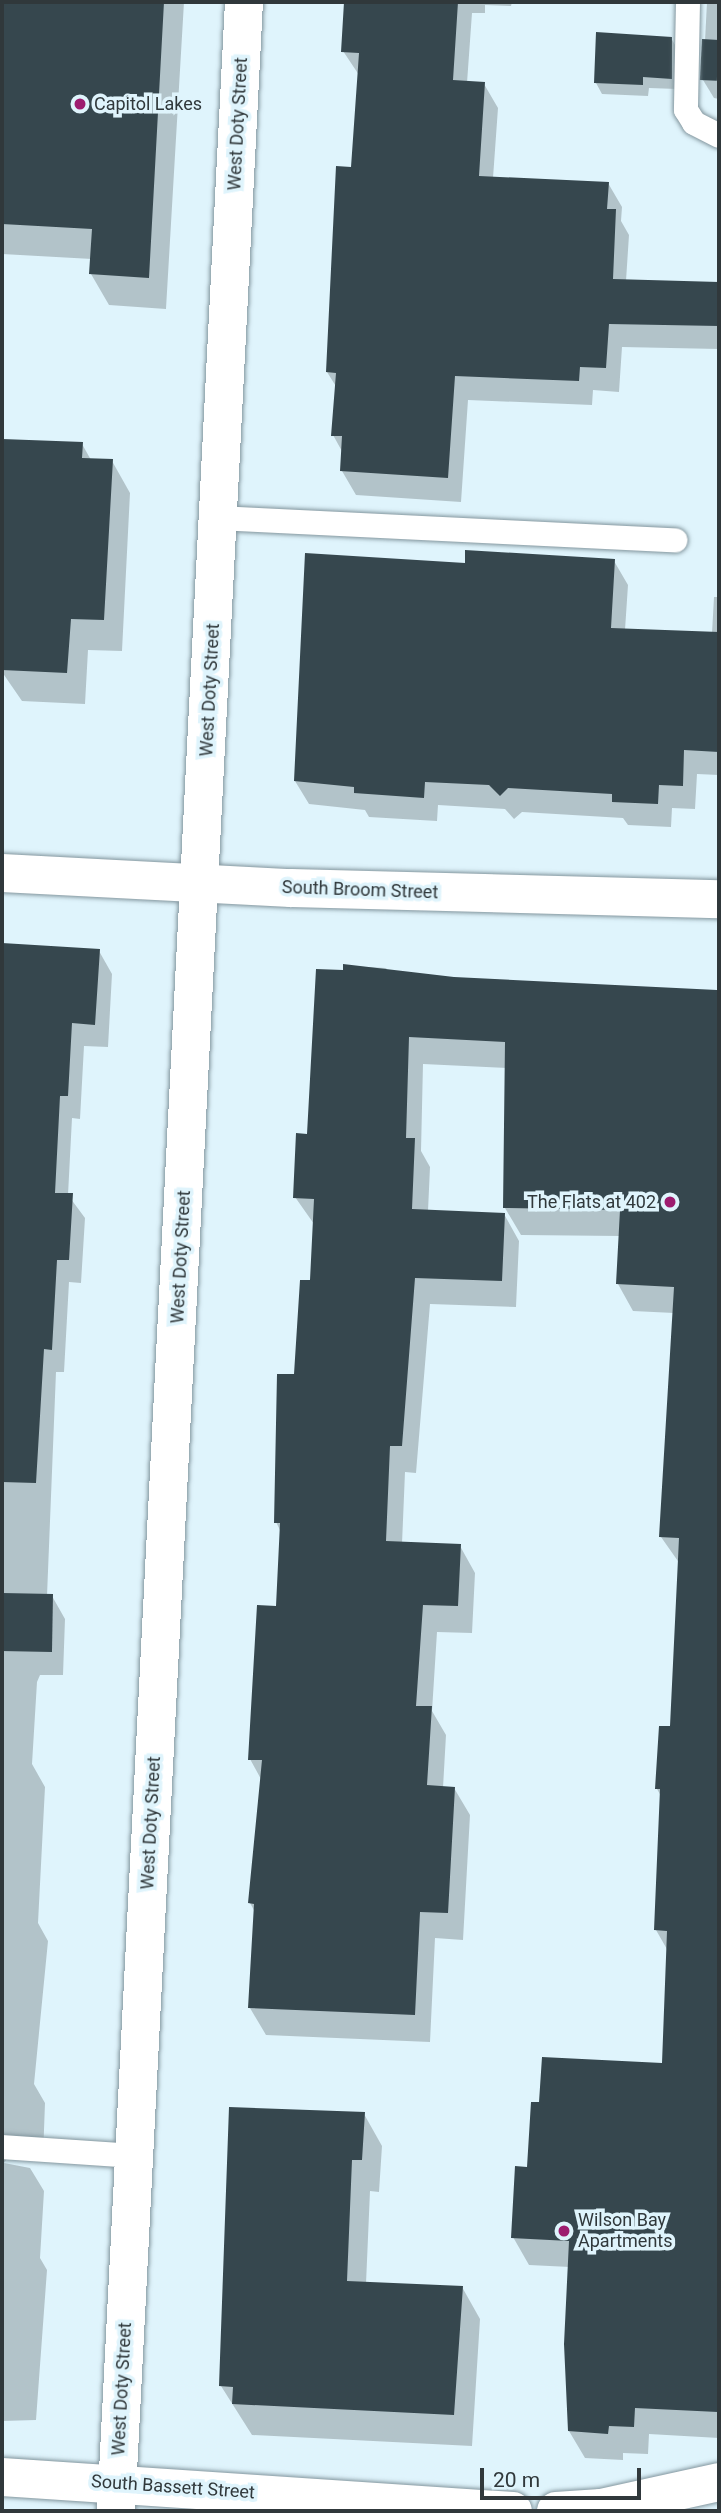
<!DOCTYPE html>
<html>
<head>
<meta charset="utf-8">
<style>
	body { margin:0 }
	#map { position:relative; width:721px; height:2513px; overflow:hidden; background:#dff4fc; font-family:Roboto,sans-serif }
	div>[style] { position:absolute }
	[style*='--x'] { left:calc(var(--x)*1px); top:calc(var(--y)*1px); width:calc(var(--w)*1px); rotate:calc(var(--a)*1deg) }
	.shadow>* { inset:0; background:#0003 }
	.building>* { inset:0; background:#36474e; transform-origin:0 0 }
	.roads { filter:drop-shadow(0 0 2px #83969e) drop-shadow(0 0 2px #83969e) }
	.lane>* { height:24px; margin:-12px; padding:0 12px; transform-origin:12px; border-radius:12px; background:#fff }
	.street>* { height:38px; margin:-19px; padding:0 19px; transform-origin:19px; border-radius:19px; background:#fff }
	.secondary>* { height:38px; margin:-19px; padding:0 19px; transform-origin:19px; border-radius:19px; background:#fff }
	.dots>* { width:19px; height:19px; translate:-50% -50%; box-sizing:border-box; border:4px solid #dff4fc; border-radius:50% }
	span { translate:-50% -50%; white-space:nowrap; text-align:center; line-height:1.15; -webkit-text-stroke:7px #dff4fc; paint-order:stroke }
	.poi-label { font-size:18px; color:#30383b }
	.left { translate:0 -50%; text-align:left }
	.right { translate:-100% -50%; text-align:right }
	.street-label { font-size:18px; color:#30383b }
	.frame { position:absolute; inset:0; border:4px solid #30383b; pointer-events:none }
	.scale { position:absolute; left:480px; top:2468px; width:161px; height:32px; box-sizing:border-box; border:4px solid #30383b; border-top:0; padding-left:9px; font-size:21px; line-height:24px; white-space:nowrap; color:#30383b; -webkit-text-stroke:5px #dff4fc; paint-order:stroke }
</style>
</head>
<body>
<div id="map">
	<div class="shadow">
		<i style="clip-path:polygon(2px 2px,184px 2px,166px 309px,109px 305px,91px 274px,92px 259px,2px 254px)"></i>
		<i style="clip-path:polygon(346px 2px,512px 2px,511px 6px,485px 5px,485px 13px,472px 13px,467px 83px,484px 84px,498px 108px,493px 178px,608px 183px,622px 207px,621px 221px,629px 235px,626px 281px,719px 284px,719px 349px,622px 347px,619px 392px,593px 390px,592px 405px,468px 400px,461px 502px,356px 495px,342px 471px,343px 453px,333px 435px,337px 388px,327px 372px,353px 168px,359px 75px,343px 51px)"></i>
		<i style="clip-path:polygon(707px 2px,719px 2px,719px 99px,714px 98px,703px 80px)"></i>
		<i style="clip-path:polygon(671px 38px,678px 50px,677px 89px,649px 88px,648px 96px,602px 94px,596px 83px)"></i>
		<i style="clip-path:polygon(2px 440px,82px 444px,91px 460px,112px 461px,130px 493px,122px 651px,88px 650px,85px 704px,22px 701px,2px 672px)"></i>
		<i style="clip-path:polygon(614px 561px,628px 585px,625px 630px,712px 633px,714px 597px,719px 597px,719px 775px,697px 774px,695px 809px,672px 808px,671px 827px,628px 825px,623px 818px,522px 812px,514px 819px,505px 809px,438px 805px,437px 821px,369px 817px,365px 810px,309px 804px,295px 781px,466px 565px)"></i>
		<i style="clip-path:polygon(2px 945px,99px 951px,112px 974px,108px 1047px,84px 1046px,80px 1119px,72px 1118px,68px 1195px,85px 1218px,81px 1283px,69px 1282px,64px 1372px,56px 1372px,47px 1596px,52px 1596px,65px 1619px,63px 1675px,40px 1675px,37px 1682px,32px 1764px,45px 1787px,38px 1923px,48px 1941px,34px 2084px,45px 2103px,43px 2157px,9px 2156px,4px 2163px,30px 2168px,44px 2191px,40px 2258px,47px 2270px,36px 2420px,2px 2421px)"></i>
		<i style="clip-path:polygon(345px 966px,386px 968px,390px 974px,716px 992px,719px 998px,719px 2438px,649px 2434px,648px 2454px,623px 2453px,623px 2460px,585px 2458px,569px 2431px,570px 2267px,529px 2265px,513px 2237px,541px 2104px,663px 2064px,668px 1951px,656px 1930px,661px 1796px,657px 1789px,671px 1728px,680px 1564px,661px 1537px,674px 1313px,633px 1311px,618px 1284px,620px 1236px,521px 1235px,505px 1208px,507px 1068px,423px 1064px,421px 1151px,430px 1167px,428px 1211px,504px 1214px,519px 1241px,516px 1307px,430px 1304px,416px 1473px,405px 1472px,402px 1544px,460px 1546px,475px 1573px,472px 1633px,437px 1632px,432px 1711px,446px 1735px,443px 1788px,454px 1788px,470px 1815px,463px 1940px,435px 1938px,430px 2042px,266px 2035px,250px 2008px,255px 1912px,250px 1903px,262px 1781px,250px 1759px,278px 1608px,281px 1532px,276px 1522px,312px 1282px,314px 1224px,295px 1197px)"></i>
		<i style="clip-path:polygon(364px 2114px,382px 2146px,379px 2192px,370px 2191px,366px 2284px,462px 2287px,480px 2319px,472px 2446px,252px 2435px,221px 2386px)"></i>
	</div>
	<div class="building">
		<i style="clip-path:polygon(2px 2px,164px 2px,149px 278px,89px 274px,92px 229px,2px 224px)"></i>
		<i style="clip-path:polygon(344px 2px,458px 2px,453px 80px,485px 82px,479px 176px,609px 182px,607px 209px,616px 209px,613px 279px,719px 282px,719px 326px,609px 324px,606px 368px,580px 367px,579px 381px,455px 376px,448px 478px,340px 471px,342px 436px,331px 436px,336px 373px,326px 372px,336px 166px,351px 167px,359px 53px,341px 52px)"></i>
		<i style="clip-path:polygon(596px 32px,672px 37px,672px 79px,643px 77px,643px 85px,594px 83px)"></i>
		<i style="left:702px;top:39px;width:17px;height:41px;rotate:3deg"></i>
		<i style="clip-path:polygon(2px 439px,83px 442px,82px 458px,113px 459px,104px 620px,71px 619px,67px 673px,2px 670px)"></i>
		<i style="clip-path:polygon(465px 550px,615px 559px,611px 628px,719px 632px,719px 752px,684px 750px,683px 786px,659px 785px,658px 804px,612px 802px,612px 794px,508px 788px,500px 796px,489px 785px,425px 782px,424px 798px,354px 793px,354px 787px,294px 781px,305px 553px,465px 563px)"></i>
		<i style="clip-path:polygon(2px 943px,100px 949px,95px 1025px,72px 1023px,68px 1096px,60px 1096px,55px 1193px,73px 1193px,69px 1260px,57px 1260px,52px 1350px,44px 1349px,36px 1483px,2px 1482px)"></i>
		<i style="clip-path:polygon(343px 964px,454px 977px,717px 990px,718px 2412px,635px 2408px,634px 2427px,609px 2426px,608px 2434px,568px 2431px,564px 2344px,569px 2241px,511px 2238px,515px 2166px,527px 2167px,531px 2102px,539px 2102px,542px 2057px,662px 2063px,667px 1931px,654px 1930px,660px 1789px,655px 1789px,659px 1726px,670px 1726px,679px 1538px,659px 1537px,674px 1287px,616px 1284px,620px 1210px,503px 1208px,505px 1042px,409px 1037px,406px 1138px,415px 1138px,412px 1209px,505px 1213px,502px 1281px,415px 1278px,402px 1446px,390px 1446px,386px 1541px,461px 1544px,458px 1606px,423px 1605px,416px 1706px,432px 1706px,427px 1785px,455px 1787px,448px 1913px,420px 1912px,415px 2015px,248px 2008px,254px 1904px,248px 1903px,262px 1760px,248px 1760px,257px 1605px,276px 1606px,280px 1523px,274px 1523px,277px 1374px,294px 1374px,300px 1280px,310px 1280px,314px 1199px,293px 1198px,296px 1133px,307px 1134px,316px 969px,343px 970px)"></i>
		<i style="left:2px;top:1593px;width:51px;height:58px;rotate:1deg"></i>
		<i style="clip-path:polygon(229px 2107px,365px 2112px,362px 2160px,352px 2160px,347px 2281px,463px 2286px,454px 2415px,232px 2404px,233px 2387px,219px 2386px)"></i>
	</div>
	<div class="roads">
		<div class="lane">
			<i style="--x:688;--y:2;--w:108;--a:91.1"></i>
			<i style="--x:686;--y:110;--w:15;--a:58"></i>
			<i style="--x:694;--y:123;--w:28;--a:27"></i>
			<i style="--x:219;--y:518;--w:457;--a:2.8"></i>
			<i style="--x:2;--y:2147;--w:132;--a:3.9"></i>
		</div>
		<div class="street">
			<i style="--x:116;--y:2511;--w:2512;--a:-87.08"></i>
		</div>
		<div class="secondary">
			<i style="--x:2;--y:873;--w:289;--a:3"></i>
			<i style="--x:291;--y:888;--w:428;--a:1.5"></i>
			<i style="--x:2;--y:2477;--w:512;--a:3.81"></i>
			<i style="--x:556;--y:2511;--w:45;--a:-3.8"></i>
			<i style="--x:601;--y:2508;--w:121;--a:-12.4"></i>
		</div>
	</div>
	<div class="dots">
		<i style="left:80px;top:104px;background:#9d1c6f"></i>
		<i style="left:670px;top:1202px;background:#9d1c6f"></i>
		<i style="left:564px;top:2231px;background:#9d1c6f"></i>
	</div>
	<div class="poi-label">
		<span class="left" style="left:94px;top:104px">Capitol Lakes</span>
		<span class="right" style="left:656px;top:1202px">The Flats at 402</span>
		<span class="left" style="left:578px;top:2231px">Wilson Bay<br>Apartments</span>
	</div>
	<div class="street-label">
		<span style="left:238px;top:124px;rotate:-87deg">West Doty Street</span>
		<span style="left:210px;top:690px;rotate:-87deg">West Doty Street</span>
		<span style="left:360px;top:890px;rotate:2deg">South Broom Street</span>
		<span style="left:181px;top:1257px;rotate:-87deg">West Doty Street</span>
		<span style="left:151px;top:1823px;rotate:-87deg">West Doty Street</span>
		<span style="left:122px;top:2389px;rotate:-87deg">West Doty Street</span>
		<span style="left:173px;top:2487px;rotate:4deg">South Bassett Street</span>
	</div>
	<div class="frame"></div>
	<div class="scale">20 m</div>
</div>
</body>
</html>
